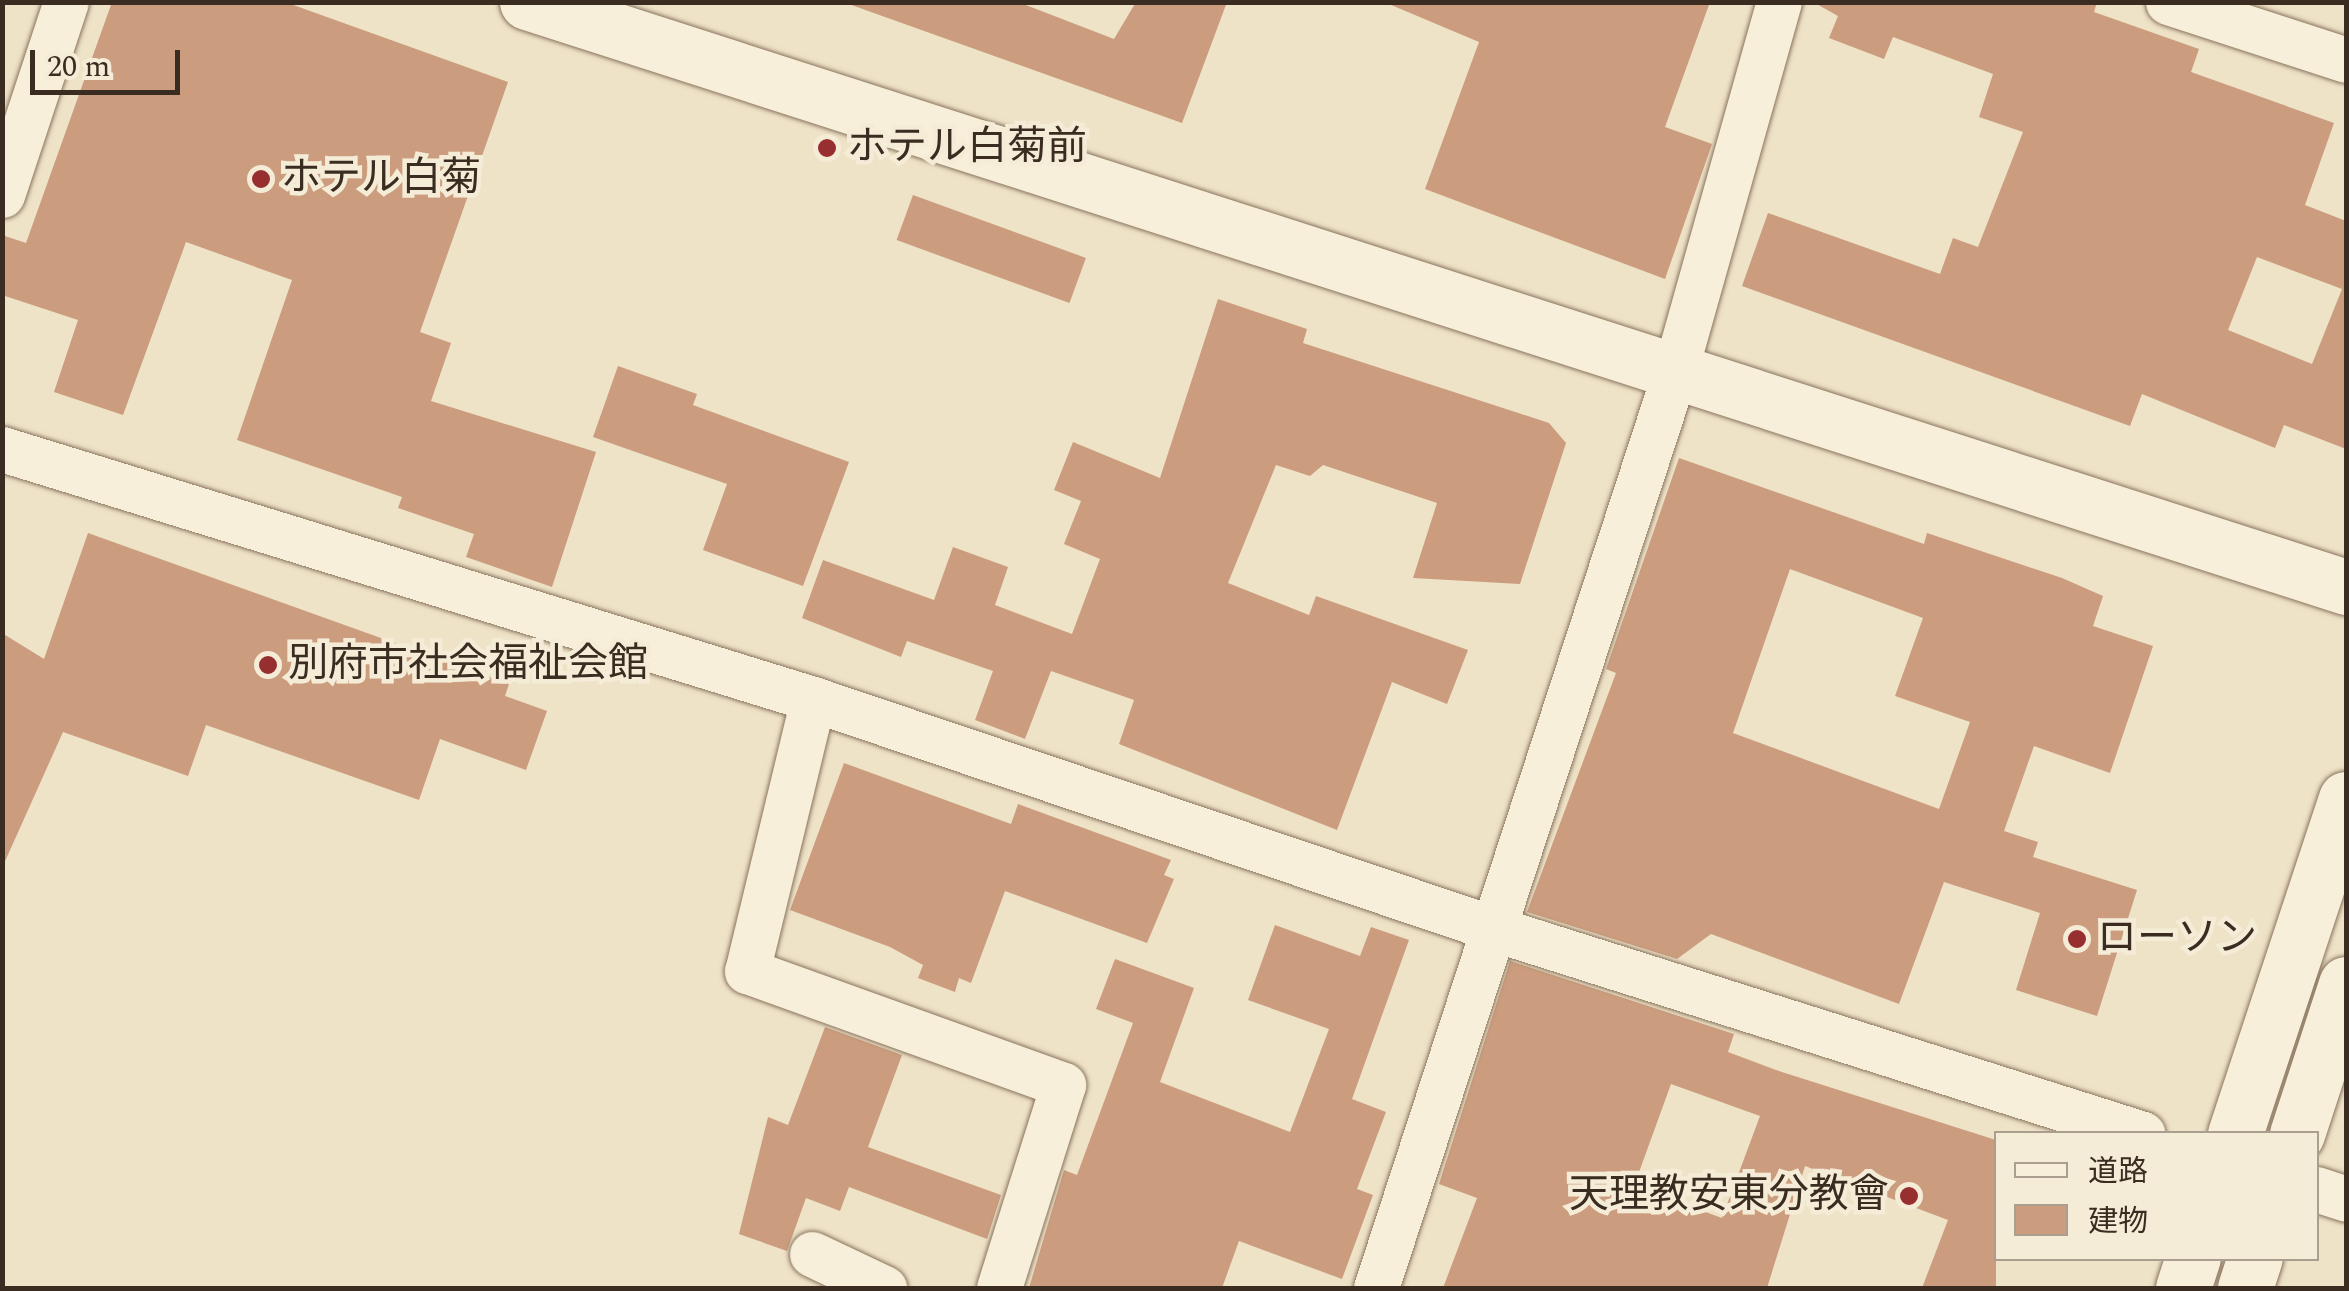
<!DOCTYPE html>
<html>
<head>
<meta charset="utf-8">
<style>
	body { margin:0 }
	#map { position:relative; width:2349px; height:1291px; overflow:hidden; background:#eee2c7; font-family:Spectral,"Noto Sans JP",serif }
	div>[style] { position:absolute }
	[style*='--x'] { left:calc(var(--x)*1px); top:calc(var(--y)*1px); width:calc(var(--w)*1px); rotate:calc(var(--a)*1deg) }
	.building>* { inset:0; background:#cb9d7e; transform-origin:0 0 }
	.roads { filter:drop-shadow(0 0 2px #89745d) drop-shadow(0 0 2px #89745d) }
	.minor>* { height:45px; margin:-22.5px; padding:0 22.5px; transform-origin:22.5px; border-radius:22.5px; background:#f8efda }
	.tertiary>* { height:55px; margin:-27.5px; padding:0 27.5px; transform-origin:27.5px; border-radius:27.5px; background:#f8efda }
	.secondary>* { height:55px; margin:-27.5px; padding:0 27.5px; transform-origin:27.5px; border-radius:27.5px; background:#f8efda }
	.dots>* { width:28px; height:28px; translate:-50% -50%; box-sizing:border-box; border:5px solid #f5ecd7; border-radius:50% }
	span { translate:-50% -50%; white-space:nowrap; text-align:center; line-height:1.15; -webkit-text-stroke:9px #f5ecd7; paint-order:stroke }
	.poi-label { font-size:40px; color:#3a2c20 }
	.left { translate:0 -50%; text-align:left }
	.right { translate:-100% -50%; text-align:right }
	.frame { position:absolute; inset:0; border:5px solid #3a2c20; pointer-events:none }
	.legend { position:absolute; left:1994px; top:1131px; width:325px; height:130px; box-sizing:border-box; background:#f5ecd7; border:2px solid #aa9f8e; margin:0; padding:12px 18px; list-style:none; font-size:30px; color:#3a2c20 }
	.legend li { display:flex; align-items:center; gap:20px; height:50px }
	.legend b { width:50px; border:2px solid #aa9f8e }
	.scale { position:absolute; left:30px; top:50px; width:150px; height:45px; box-sizing:border-box; border:5px solid #3a2c20; border-top:0; padding-left:12px; font-size:30px; line-height:35px; white-space:nowrap; color:#3a2c20; -webkit-text-stroke:8px #f5ecd7; paint-order:stroke }
</style>
</head>
<body>
<div id="map">
	<div class="building">
		<i style="clip-path:polygon(112px 2px,285px 2px,508px 82px,420px 332px,451px 343px,431px 401px,596px 452px,552px 587px,466px 557px,474px 534px,398px 508px,402px 497px,237px 440px,292px 280px,186px 242px,123px 415px,54px 392px,78px 320px,2px 295px,2px 235px,26px 243px)"></i>
		<i style="clip-path:polygon(843px 2px,1018px 2px,1114px 39px,1136px 2px,1227px 2px,1182px 123px)"></i>
		<i style="clip-path:polygon(1384px 2px,1710px 2px,1665px 127px,1712px 144px,1665px 279px,1425px 189px,1479px 42px)"></i>
		<i style="clip-path:polygon(evenodd,1813px 2px,2097px 2px,2094px 12px,2199px 49px,2191px 72px,2334px 123px,2305px 205px,2346px 221px,2346px 449px,2284px 425px,2275px 448px,2142px 394px,2130px 426px,1742px 286px,1768px 213px,1940px 274px,1953px 238px,1978px 247px,2023px 132px,1979px 117px,1993px 74px,1893px 37px,1884px 59px,1829px 38px,1838px 16px,1813px 2px,2257px 257px,2342px 289px,2312px 364px,2228px 330px,2257px 257px)"></i>
		<i style="left:913px;top:195px;width:184px;height:48px;rotate:20deg"></i>
		<i style="clip-path:polygon(1218px 299px,1307px 329px,1303px 343px,1549px 423px,1566px 443px,1520px 584px,1413px 578px,1437px 503px,1323px 465px,1310px 476px,1276px 465px,1228px 583px,1309px 615px,1316px 596px,1468px 650px,1447px 704px,1392px 682px,1337px 830px,1119px 744px,1134px 700px,1051px 671px,1025px 739px,975px 720px,993px 671px,907px 641px,901px 657px,802px 618px,823px 560px,934px 600px,953px 547px,1008px 567px,995px 605px,1072px 634px,1100px 559px,1064px 544px,1081px 501px,1054px 490px,1073px 442px,1160px 478px)"></i>
		<i style="clip-path:polygon(618px 366px,697px 394px,693px 405px,849px 462px,803px 586px,703px 550px,727px 484px,593px 437px)"></i>
		<i style="clip-path:polygon(evenodd,1679px 458px,1924px 544px,1927px 533px,2062px 578px,2103px 596px,2093px 626px,2153px 646px,2110px 773px,2034px 746px,2004px 831px,2038px 842px,2033px 857px,2137px 890px,2097px 1016px,2016px 990px,2040px 913px,1944px 882px,1899px 1004px,1711px 934px,1677px 959px,1527px 912px,1616px 673px,1606px 669px,1679px 458px,1790px 569px,1923px 618px,1895px 696px,1970px 722px,1939px 809px,1733px 733px,1790px 569px)"></i>
		<i style="clip-path:polygon(88px 533px,509px 684px,505px 696px,547px 711px,526px 770px,440px 739px,419px 800px,206px 725px,188px 776px,63px 732px,2px 868px,2px 633px,44px 659px)"></i>
		<i style="clip-path:polygon(844px 763px,1011px 824px,1018px 804px,1171px 860px,1164px 875px,1174px 879px,1147px 943px,1005px 891px,971px 983px,959px 978px,955px 992px,918px 978px,923px 965px,890px 947px,790px 910px)"></i>
		<i style="clip-path:polygon(1275px 925px,1360px 956px,1371px 927px,1409px 940px,1352px 1099px,1386px 1112px,1357px 1189px,1373px 1195px,1342px 1279px,1239px 1241px,1222px 1288px,1029px 1288px,1064px 1170px,1077px 1175px,1133px 1023px,1096px 1009px,1115px 959px,1194px 988px,1160px 1082px,1290px 1132px,1329px 1029px,1248px 1000px)"></i>
		<i style="clip-path:polygon(evenodd,1510px 961px,1734px 1034px,1728px 1052px,1776px 1070px,1996px 1140px,1996px 1288px,1922px 1288px,1948px 1220px,1805px 1166px,1767px 1288px,1443px 1288px,1477px 1198px,1439px 1184px,1510px 961px,1671px 1084px,1760px 1116px,1722px 1218px,1634px 1186px,1671px 1084px)"></i>
		<i style="clip-path:polygon(825px 1027px,902px 1055px,868px 1147px,1001px 1195px,987px 1239px,849px 1187px,840px 1211px,806px 1198px,787px 1251px,739px 1234px,768px 1117px,788px 1125px)"></i>
	</div>
	<div class="roads">
		<div class="minor">
			<i style="--x:2168;--y:2;--w:187;--a:18"></i>
			<i style="--x:2;--y:195;--w:203;--a:-71.7"></i>
			<i style="--x:2;--y:449;--w:849;--a:17.13"></i>
			<i style="--x:813;--y:699;--w:723;--a:18.64"></i>
			<i style="--x:1498;--y:930;--w:676;--a:17.55"></i>
			<i style="--x:813;--y:699;--w:280;--a:103.6"></i>
			<i style="--x:747;--y:971;--w:336;--a:19.8"></i>
			<i style="--x:1063;--y:1085;--w:213;--a:107.5"></i>
			<i style="--x:2316;--y:1189;--w:32;--a:18"></i>
			<i style="--x:812;--y:1254;--w:80;--a:25.3"></i>
			<i style="--x:1376;--y:1288;--w:960;--a:-71.92"></i>
			<i style="--x:1674;--y:375;--w:387;--a:-74.3"></i>
		</div>
		<div class="tertiary">
			<i style="--x:527;--y:2;--w:1911;--a:17.83"></i>
		</div>
		<div class="secondary">
			<i style="--x:2235;--y:1134;--w:353;--a:-71.7"></i>
			<i style="--x:2297;--y:1134;--w:158;--a:-71.9"></i>
			<i style="--x:2183;--y:1288;--w:32;--a:-72"></i>
			<i style="--x:2245;--y:1288;--w:32;--a:-72"></i>
		</div>
	</div>
	<div class="dots">
		<i style="left:827px;top:148px;background:#972e2f"></i>
		<i style="left:261px;top:179px;background:#972e2f"></i>
		<i style="left:268px;top:665px;background:#972e2f"></i>
		<i style="left:2077px;top:939px;background:#972e2f"></i>
		<i style="left:1909px;top:1196px;background:#972e2f"></i>
	</div>
	<div class="poi-label">
		<span class="left" style="left:847px;top:148px">ホテル白菊前</span>
		<span class="left" style="left:281px;top:179px">ホテル白菊</span>
		<span class="left" style="left:288px;top:665px">別府市社会福祉会館</span>
		<span class="left" style="left:2097px;top:939px">ローソン</span>
		<span class="right" style="left:1889px;top:1196px">天理教安東分教會</span>
	</div>
	<div class="frame"></div>
	<ul class="legend">
	<li><b style="height:12px;background:#f8efda"></b>道路</li>
	<li><b style="height:28px;background:#cb9d7e"></b>建物</li>
	</ul>
	<div class="scale">20 m</div>
</div>
</body>
</html>
